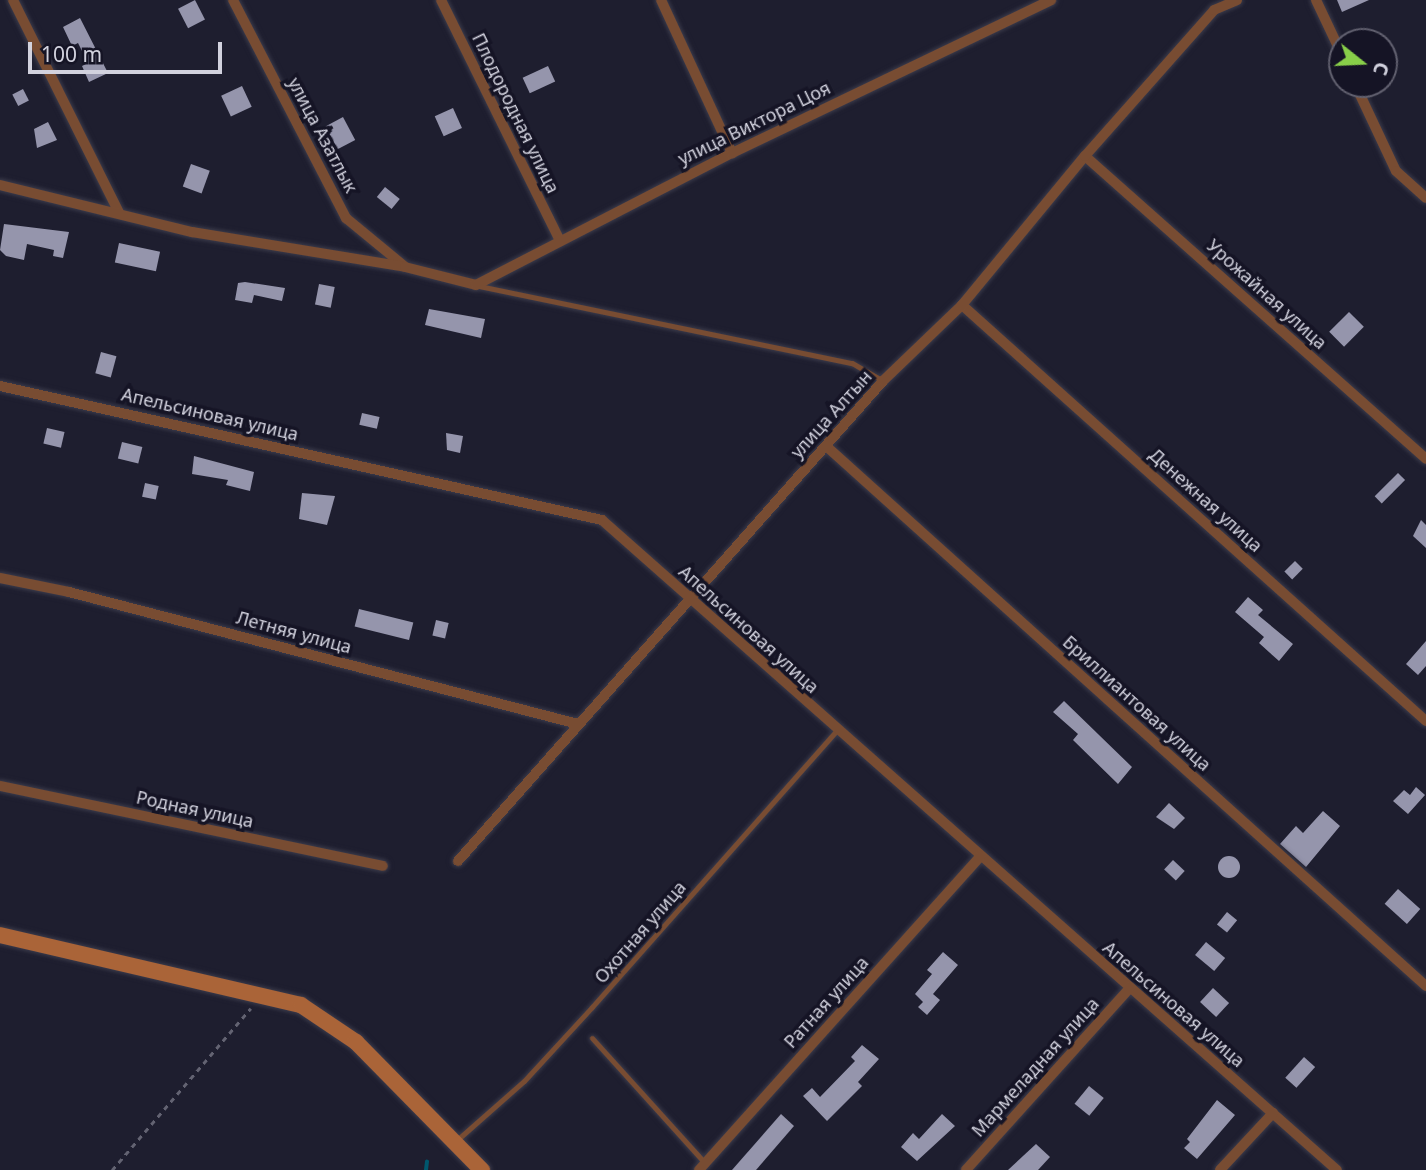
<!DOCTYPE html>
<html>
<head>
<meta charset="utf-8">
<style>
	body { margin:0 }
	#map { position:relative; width:1426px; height:1170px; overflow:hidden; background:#1e1e2f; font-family:"Noto Sans",sans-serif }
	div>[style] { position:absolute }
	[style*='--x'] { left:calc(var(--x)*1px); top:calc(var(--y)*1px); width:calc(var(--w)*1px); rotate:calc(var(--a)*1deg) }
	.stream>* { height:3.5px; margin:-1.75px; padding:0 1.75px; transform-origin:1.75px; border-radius:1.75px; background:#00576d }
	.building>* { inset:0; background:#9595ac; transform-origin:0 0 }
	.round { border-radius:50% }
	.path>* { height:2.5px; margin-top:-1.25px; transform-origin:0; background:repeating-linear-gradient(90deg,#636372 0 5px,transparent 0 10px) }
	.roads { filter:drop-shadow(0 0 2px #3b3b4b) drop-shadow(0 0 2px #3b3b4b) }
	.lane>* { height:5px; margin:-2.5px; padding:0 2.5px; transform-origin:2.5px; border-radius:2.5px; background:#784c32 }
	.street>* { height:10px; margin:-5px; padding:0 5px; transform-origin:5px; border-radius:5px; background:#784c32 }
	.secondary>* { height:16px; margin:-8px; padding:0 8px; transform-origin:8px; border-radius:8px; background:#aa6438 }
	span { translate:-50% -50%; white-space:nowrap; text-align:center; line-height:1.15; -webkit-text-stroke:7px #151425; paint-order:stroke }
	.street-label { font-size:18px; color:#d2d2de }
	.north { position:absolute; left:1328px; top:28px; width:70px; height:70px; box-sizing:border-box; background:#151425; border:2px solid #61606f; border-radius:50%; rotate:108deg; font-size:19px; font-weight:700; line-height:28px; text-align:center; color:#d2d2de }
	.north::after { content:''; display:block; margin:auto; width:24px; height:32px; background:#88cf49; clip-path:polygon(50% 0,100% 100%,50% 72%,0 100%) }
	.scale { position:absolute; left:28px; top:42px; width:194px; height:32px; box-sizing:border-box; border:4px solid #d2d2de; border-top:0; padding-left:9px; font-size:21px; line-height:24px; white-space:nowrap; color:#d2d2de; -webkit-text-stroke:5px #151425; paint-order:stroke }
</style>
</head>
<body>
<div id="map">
	<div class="stream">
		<i style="--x:426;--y:1170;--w:8;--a:-83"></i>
	</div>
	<div class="building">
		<i style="left:195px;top:0;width:22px;height:19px;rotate:63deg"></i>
		<i style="clip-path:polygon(1337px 0,1369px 0,1342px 12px)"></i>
		<i style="clip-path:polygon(80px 18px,108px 73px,89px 82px,82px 66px,88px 63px,78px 43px,72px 46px,63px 27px)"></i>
		<i style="left:548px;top:66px;width:17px;height:28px;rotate:65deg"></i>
		<i style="left:242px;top:86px;width:23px;height:23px;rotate:65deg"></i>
		<i style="left:23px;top:89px;width:13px;height:12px;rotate:63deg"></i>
		<i style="left:453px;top:108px;width:22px;height:20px;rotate:66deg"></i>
		<i style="left:343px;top:117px;width:26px;height:20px;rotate:62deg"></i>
		<i style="clip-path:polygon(48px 122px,57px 140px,37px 148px,34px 129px)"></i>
		<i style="left:191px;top:164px;width:20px;height:24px;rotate:20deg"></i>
		<i style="left:385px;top:187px;width:19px;height:13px;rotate:39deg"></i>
		<i style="clip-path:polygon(4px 224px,69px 232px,63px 258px,53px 256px,54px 250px,27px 244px,24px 260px,6px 256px,0 250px)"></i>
		<i style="left:119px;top:243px;width:42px;height:20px;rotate:12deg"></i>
		<i style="clip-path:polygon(245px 282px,285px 288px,282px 301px,254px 295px,252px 303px,235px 300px,238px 283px)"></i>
		<i style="left:319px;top:284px;width:16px;height:21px;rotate:11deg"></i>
		<i style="clip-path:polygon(429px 309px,485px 319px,481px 338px,425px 325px)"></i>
		<i style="left:1349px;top:312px;width:21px;height:28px;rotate:45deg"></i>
		<i style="left:101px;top:352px;width:16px;height:22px;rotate:15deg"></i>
		<i style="left:362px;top:413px;width:18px;height:12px;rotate:13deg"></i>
		<i style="left:47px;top:428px;width:18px;height:16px;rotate:13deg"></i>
		<i style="clip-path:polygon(446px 433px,463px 436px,460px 453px,447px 450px)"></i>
		<i style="left:122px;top:442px;width:21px;height:17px;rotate:14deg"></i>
		<i style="clip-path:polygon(194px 456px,254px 472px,250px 491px,226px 485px,228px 480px,192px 474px)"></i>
		<i style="left:1398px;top:473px;width:10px;height:33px;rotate:45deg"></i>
		<i style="left:145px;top:483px;width:14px;height:14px;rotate:12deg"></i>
		<i style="clip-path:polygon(302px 493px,335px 496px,327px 525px,299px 519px)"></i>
		<i style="clip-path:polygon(1421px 520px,1426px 525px,1426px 548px,1413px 536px)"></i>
		<i style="left:1295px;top:561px;width:11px;height:15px;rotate:45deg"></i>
		<i style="clip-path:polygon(1248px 597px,1263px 610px,1258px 615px,1293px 644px,1279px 661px,1259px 643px,1264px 637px,1235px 612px)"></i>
		<i style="left:359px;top:609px;width:56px;height:18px;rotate:14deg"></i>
		<i style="left:436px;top:620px;width:13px;height:16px;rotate:13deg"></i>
		<i style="clip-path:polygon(1426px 641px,1426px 666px,1418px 675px,1406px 664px)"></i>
		<i style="clip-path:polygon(1064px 701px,1132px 767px,1118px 784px,1073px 740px,1078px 734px,1053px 712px)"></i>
		<i style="clip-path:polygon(1416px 787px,1425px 795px,1408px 814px,1393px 801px,1404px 790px,1410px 795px)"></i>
		<i style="clip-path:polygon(1169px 803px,1185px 818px,1174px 829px,1156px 817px)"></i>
		<i style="clip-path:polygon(1323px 811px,1340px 826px,1306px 867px,1280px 844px,1296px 826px,1303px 833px)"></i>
		<i class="round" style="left:1218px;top:856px;width:22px;height:22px"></i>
		<i style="left:1173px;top:860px;width:16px;height:13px;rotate:43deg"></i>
		<i style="left:1398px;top:889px;width:30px;height:20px;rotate:42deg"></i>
		<i style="left:1227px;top:912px;width:13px;height:16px;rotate:39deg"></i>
		<i style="left:1206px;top:942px;width:25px;height:17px;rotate:40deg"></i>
		<i style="clip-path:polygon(943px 952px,958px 965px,933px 994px,940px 1000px,927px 1015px,918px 1007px,923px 1002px,915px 994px,932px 974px,927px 970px)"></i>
		<i style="left:1213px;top:988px;width:22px;height:19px;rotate:43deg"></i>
		<i style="clip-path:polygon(862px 1045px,879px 1059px,858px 1082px,862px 1086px,827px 1121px,803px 1096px,812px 1088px,820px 1097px,855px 1061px,851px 1057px)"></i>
		<i style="left:1304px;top:1057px;width:15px;height:28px;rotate:42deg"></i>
		<i style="left:1089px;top:1086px;width:19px;height:23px;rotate:39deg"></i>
		<i style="clip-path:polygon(1217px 1100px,1235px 1115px,1197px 1159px,1184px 1148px,1190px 1142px,1187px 1139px)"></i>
		<i style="clip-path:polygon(781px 1114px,794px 1126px,756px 1170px,732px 1170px)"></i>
		<i style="clip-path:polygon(942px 1114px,955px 1126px,917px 1161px,901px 1147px,913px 1133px,919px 1139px)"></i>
		<i style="clip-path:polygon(1036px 1144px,1050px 1157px,1038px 1170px,1008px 1170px)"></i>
	</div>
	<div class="path">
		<i style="--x:112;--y:1170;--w:213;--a:-49.4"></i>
	</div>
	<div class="roads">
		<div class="lane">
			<i style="--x:479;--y:286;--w:381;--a:11.7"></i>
			<i style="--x:852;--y:363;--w:36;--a:30"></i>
			<i style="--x:592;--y:1038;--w:169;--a:47.9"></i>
			<i style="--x:457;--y:1140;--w:89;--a:-41.4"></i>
			<i style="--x:524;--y:1081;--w:100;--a:-47.4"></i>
			<i style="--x:592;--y:1007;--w:370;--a:-48.5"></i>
		</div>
		<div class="street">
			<i style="--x:13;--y:0;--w:238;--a:63.5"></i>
			<i style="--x:233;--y:0;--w:246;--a:62.6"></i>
			<i style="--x:346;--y:218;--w:74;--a:39.5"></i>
			<i style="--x:441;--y:0;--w:269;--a:63.7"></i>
			<i style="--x:661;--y:0;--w:169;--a:65.1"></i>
			<i style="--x:1316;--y:0;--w:61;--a:64.7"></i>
			<i style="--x:1355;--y:84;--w:96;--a:64.8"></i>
			<i style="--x:1396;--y:171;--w:40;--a:42"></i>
			<i style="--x:1085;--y:156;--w:456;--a:41.6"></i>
			<i style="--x:0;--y:185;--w:198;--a:13.8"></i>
			<i style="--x:192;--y:232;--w:216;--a:9.3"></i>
			<i style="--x:405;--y:267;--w:73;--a:14.2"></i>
			<i style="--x:476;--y:285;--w:288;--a:-27.3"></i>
			<i style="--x:732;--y:153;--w:354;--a:-25.6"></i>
			<i style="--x:962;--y:305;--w:623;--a:41.88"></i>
			<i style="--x:0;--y:386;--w:617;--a:12.55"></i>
			<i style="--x:602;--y:520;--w:981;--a:41.49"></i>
			<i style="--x:826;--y:446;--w:807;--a:41.99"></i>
			<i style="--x:0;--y:578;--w:70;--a:11.5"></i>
			<i style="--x:69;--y:592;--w:526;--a:14.54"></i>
			<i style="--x:0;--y:786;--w:391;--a:11.8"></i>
			<i style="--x:458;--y:861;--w:641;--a:-48.48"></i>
			<i style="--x:883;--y:381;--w:110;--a:-43.9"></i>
			<i style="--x:962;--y:305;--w:193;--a:-50.5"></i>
			<i style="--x:1085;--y:156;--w:195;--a:-48.5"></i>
			<i style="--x:1214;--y:10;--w:25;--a:-23"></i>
			<i style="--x:699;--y:1170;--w:421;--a:-48.1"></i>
			<i style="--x:966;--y:1170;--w:245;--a:-48"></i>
			<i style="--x:1220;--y:1170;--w:78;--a:-47.1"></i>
		</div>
		<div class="secondary">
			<i style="--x:0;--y:935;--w:309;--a:13.1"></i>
			<i style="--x:301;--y:1005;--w:66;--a:33.9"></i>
			<i style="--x:356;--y:1042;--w:180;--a:45.5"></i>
		</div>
	</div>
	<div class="street-label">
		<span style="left:516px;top:113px;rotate:64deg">Плодородная улица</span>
		<span style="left:754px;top:123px;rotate:-26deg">улица Виктора Цоя</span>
		<span style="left:323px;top:135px;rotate:62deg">улица Азатлык</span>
		<span style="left:1267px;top:294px;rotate:42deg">Урожайная улица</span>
		<span style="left:210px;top:414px;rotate:13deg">Апельсиновая улица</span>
		<span style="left:831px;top:414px;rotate:-48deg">улица Алтын</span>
		<span style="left:1206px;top:500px;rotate:42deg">Денежная улица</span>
		<span style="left:749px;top:629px;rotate:42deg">Апельсиновая улица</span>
		<span style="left:294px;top:632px;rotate:15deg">Летняя улица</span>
		<span style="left:1137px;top:703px;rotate:42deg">Бриллиантовая улица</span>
		<span style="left:195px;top:809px;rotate:12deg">Родная улица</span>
		<span style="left:640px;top:932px;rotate:-49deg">Охотная улица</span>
		<span style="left:826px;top:1002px;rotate:-48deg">Ратная улица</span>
		<span style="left:1174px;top:1004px;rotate:41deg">Апельсиновая улица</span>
		<span style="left:1035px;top:1067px;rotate:-48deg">Мармеладная улица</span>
	</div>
	<div class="north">С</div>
	<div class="scale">100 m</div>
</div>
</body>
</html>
